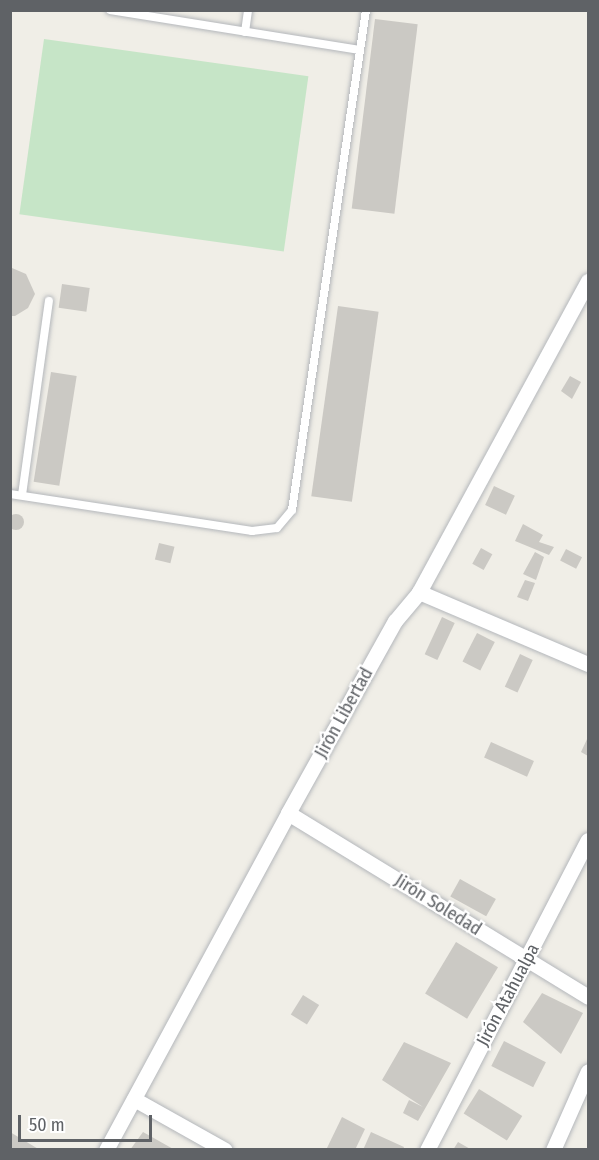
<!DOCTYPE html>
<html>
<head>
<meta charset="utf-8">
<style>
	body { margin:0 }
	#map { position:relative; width:599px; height:1160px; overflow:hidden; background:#f0eee7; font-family:"Fira Sans Condensed",sans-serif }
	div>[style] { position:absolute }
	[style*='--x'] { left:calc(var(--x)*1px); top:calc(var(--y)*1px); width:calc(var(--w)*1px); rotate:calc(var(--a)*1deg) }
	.green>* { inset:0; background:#c6e5c7; transform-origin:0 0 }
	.building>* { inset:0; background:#cbc9c4; transform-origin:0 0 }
	.round { border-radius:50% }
	.roads { filter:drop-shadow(0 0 2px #b4b7bb) drop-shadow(0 0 2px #b4b7bb) }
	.service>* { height:8px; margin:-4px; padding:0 4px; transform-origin:4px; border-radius:4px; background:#fff }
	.minor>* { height:15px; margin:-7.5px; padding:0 7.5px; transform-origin:7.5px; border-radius:7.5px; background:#fff }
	span { translate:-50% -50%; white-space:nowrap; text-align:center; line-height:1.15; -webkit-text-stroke:4.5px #fff; paint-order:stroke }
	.street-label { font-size:18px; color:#5f6266 }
	.frame { position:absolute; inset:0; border:12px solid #5f6266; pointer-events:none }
	.scale { position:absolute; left:18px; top:1115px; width:134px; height:27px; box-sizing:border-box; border:3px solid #5f6266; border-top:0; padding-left:8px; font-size:18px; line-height:21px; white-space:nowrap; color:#5f6266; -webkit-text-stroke:4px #fff; paint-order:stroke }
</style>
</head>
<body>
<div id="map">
	<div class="green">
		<i style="left:44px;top:39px;width:267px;height:177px;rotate:8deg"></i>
	</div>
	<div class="building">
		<i style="left:375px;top:19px;width:43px;height:191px;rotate:7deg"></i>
		<i style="clip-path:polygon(12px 268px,26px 274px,35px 294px,28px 308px,15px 316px,10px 316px)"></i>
		<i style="left:62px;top:284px;width:28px;height:24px;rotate:8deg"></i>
		<i style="left:338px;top:306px;width:41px;height:192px;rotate:8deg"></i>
		<i style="left:51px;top:372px;width:26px;height:111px;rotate:9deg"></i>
		<i style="clip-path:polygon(570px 376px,581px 382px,572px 399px,561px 391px)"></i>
		<i style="left:494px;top:486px;width:23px;height:21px;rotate:25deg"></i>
		<i class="round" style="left:8px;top:514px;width:16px;height:16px"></i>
		<i style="clip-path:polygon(523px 524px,543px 535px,539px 542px,554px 547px,549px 555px,515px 541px)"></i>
		<i style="left:159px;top:543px;width:16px;height:17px;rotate:14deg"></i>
		<i style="left:481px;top:548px;width:13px;height:18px;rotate:29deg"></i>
		<i style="left:566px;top:549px;width:18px;height:13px;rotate:27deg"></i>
		<i style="clip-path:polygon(535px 552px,544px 557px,536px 580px,523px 574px)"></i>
		<i style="clip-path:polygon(525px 580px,535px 583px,528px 601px,517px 597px)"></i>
		<i style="left:442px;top:617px;width:14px;height:41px;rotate:25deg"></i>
		<i style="left:477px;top:633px;width:20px;height:32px;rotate:27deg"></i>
		<i style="left:520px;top:654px;width:14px;height:36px;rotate:25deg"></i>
		<i style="clip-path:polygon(588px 737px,588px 756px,581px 752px)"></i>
		<i style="left:491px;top:742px;width:47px;height:17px;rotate:24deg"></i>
		<i style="left:460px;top:879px;width:41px;height:20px;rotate:29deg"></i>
		<i style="left:456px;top:942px;width:49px;height:60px;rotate:31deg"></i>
		<i style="clip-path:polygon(542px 993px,583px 1013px,561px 1054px,523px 1022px)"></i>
		<i style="left:303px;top:995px;width:19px;height:23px;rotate:32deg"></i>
		<i style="left:504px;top:1041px;width:47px;height:28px;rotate:27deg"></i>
		<i style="clip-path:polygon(404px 1042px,451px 1063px,418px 1121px,403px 1113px,409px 1100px,423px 1107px,382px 1080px)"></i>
		<i style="left:479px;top:1089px;width:51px;height:29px;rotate:32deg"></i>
		<i style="clip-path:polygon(342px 1117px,365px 1129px,355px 1150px,326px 1150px)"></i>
		<i style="clip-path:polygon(10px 1132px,40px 1150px,10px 1150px)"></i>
		<i style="clip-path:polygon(143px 1132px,175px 1150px,130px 1150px)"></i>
		<i style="clip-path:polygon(371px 1132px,404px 1147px,403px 1150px,363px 1150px)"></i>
		<i style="clip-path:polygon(458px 1142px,472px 1150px,453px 1150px)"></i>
	</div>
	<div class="roads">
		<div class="service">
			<i style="--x:110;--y:10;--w:253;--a:9.1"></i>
			<i style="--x:245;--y:32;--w:22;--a:-82"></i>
			<i style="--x:10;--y:494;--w:245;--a:8.7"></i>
			<i style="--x:252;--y:531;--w:25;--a:-7"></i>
			<i style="--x:277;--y:528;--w:23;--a:-50"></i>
			<i style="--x:292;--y:510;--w:505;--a:-81.58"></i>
			<i style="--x:22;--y:495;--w:196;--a:-82.1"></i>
		</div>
		<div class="minor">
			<i style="--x:419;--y:592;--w:184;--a:23.1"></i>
			<i style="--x:288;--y:813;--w:352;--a:31.5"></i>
			<i style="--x:134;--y:1099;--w:104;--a:29.3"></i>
			<i style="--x:106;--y:1150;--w:383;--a:-61.6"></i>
			<i style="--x:288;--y:813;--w:220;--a:-60.9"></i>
			<i style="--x:395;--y:621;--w:38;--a:-50"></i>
			<i style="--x:419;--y:592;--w:354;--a:-61.5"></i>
			<i style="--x:427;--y:1150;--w:349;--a:-62.6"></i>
			<i style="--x:553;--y:1150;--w:86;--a:-66.1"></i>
		</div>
	</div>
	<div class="street-label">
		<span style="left:344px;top:713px;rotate:-61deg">Jirón Libertad</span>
		<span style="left:438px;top:905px;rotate:32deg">Jirón Soledad</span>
		<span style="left:508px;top:995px;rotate:-62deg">Jirón Atahualpa</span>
	</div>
	<div class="frame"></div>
	<div class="scale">50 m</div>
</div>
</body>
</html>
